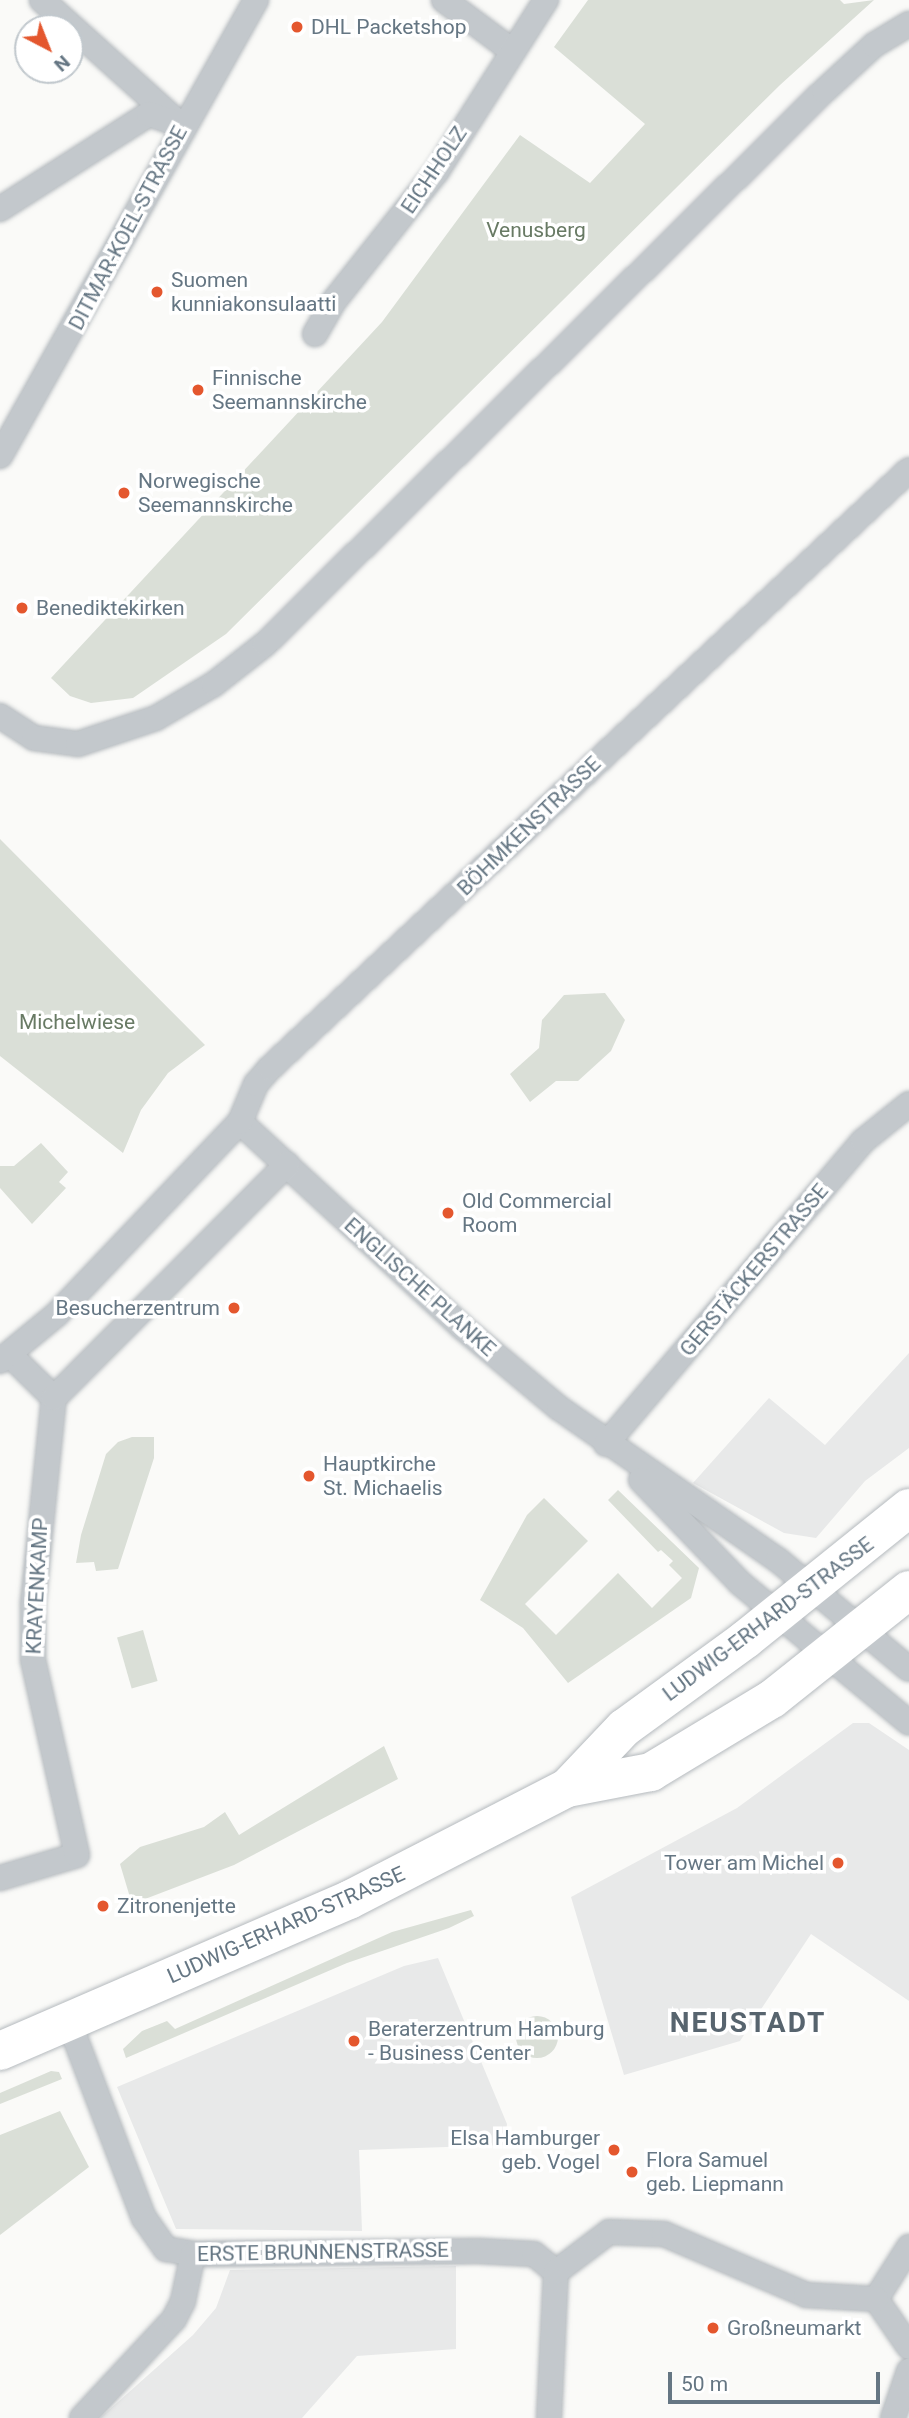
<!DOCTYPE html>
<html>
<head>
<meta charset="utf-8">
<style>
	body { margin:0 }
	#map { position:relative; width:909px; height:2418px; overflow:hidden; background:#fafaf8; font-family:Roboto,sans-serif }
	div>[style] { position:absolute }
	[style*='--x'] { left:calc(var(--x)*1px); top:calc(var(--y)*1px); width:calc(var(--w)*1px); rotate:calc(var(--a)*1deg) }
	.built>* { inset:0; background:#e8e9e9 }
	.green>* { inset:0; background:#dadfd7; transform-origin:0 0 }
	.round { border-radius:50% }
	.roads { filter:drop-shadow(0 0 2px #b5babe) drop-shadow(0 0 2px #b5babe) }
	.street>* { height:24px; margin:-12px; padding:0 12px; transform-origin:12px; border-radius:12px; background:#c3c8cc }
	.primary>* { height:38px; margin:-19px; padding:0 19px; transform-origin:19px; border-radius:19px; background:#fff }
	.dots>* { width:19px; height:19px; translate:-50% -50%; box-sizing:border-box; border:4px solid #fff; border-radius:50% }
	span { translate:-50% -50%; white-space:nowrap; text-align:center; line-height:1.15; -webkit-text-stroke:7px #fff; paint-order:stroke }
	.poi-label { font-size:21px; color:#657683 }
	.left { translate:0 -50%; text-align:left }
	.right { translate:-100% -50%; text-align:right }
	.street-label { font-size:21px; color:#657683 }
	.park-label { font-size:21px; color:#687a64 }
	.district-label { font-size:28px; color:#57646e; font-weight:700; letter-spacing:2px }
	.north { position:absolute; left:14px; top:14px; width:70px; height:70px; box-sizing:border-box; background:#fff; border:2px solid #c1c8cd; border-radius:50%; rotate:138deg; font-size:19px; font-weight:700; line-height:28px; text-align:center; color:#657683 }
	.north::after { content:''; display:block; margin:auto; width:24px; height:32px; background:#e4572e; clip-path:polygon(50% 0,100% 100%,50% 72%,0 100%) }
	.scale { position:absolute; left:668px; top:2372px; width:212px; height:32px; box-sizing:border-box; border:4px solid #657683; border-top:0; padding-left:9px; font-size:21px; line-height:24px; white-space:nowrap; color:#657683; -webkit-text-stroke:5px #fff; paint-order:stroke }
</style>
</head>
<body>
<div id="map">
	<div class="built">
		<i style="clip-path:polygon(909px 1353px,909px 1448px,865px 1481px,816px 1538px,784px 1533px,693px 1483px,769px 1398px,825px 1445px)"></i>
		<i style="clip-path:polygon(853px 1723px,869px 1723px,909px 1750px,909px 2001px,811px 1934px,740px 2041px,624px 2075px,571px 1897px,737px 1808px)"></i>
		<i style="clip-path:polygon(438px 1958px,507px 2124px,504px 2145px,359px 2150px,362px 2231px,176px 2229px,117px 2087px,404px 1966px)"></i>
		<i style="clip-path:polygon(456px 2266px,456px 2349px,357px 2356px,302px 2418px,100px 2418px,193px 2335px,216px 2308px,230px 2270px)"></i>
	</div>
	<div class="green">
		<i style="clip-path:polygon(588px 0,840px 0,844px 4px,874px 0,780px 85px,226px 634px,133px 698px,91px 703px,70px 696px,51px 678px,382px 322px,520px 135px,590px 183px,645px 124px,554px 47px)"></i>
		<i style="clip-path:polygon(0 839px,205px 1045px,168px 1073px,141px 1110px,123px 1153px,0 1056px)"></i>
		<i style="clip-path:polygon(605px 993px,625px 1020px,611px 1051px,578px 1081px,556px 1081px,530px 1102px,510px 1074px,539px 1048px,542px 1020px,564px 995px)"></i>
		<i style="clip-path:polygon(41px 1143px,68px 1172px,59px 1182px,66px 1188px,32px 1224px,0 1188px,0 1166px,14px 1166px)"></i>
		<i style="clip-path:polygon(132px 1437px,154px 1437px,154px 1458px,118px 1569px,96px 1571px,94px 1562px,76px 1563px,81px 1535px,106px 1454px,118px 1442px)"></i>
		<i style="clip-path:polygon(618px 1490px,699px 1568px,691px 1598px,568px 1683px,523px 1628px,480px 1600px,527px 1515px,544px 1498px,588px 1541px,525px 1604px,556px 1635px,618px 1573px,652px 1608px,682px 1578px,669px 1565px,673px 1561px,661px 1550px,658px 1552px,608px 1500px)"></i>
		<i style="left:143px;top:1630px;width:53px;height:27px;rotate:74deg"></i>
		<i style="clip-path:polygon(384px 1746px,398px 1779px,234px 1865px,132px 1904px,120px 1864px,140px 1847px,204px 1827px,225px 1812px,239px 1835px)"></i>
		<i style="clip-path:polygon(471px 1910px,474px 1916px,449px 1928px,347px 1963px,126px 2058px,123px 2049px,142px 2031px,167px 2021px,175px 2029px,392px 1932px)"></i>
		<i class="round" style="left:516px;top:2016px;width:42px;height:42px"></i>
		<i style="clip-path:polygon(51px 2071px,59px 2072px,62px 2079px,0 2104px,0 2093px)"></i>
		<i style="clip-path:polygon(60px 2111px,89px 2167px,0 2235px,0 2135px)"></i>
	</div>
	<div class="roads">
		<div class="street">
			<i style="--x:42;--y:0;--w:178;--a:42"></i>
			<i style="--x:444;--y:0;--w:84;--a:36.7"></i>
			<i style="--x:0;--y:209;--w:177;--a:-32.5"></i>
			<i style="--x:149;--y:114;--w:36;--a:19"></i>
			<i style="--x:315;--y:334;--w:38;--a:-60"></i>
			<i style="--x:334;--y:301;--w:166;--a:-51.6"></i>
			<i style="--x:437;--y:171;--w:203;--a:-57.5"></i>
			<i style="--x:0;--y:456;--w:523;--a:-60.69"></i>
			<i style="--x:0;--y:716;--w:40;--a:32.9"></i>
			<i style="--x:34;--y:738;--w:44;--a:7.8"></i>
			<i style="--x:78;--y:744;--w:82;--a:-18.4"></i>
			<i style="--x:156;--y:718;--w:67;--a:-30.4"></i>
			<i style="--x:214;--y:684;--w:65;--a:-38.1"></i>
			<i style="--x:265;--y:644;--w:786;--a:-44.69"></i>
			<i style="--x:824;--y:91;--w:68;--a:-42.6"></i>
			<i style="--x:874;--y:45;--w:41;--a:-31"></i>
			<i style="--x:240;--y:1122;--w:302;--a:42.7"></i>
			<i style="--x:462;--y:1327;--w:126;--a:39.9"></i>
			<i style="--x:559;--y:1408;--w:267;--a:34.8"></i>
			<i style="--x:778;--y:1560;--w:170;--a:39.8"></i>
			<i style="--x:9;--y:1354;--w:63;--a:44.4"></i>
			<i style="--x:0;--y:1361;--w:74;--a:-39.5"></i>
			<i style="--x:57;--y:1314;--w:265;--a:-46.4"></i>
			<i style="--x:240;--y:1122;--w:41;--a:-67.2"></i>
			<i style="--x:256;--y:1084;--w:21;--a:-49"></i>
			<i style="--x:270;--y:1068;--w:875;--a:-43.1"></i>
			<i style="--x:606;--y:1444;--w:397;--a:-49.7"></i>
			<i style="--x:863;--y:1141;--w:59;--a:-38.8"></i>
			<i style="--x:641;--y:1480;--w:143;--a:46.1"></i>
			<i style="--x:740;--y:1583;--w:219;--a:39.6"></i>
			<i style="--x:0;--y:1878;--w:80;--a:-16.6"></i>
			<i style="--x:77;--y:1855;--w:200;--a:-102.7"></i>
			<i style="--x:33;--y:1660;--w:57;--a:-90"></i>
			<i style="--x:33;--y:1603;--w:206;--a:-84.2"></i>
			<i style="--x:54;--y:1398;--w:330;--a:-45.1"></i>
			<i style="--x:69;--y:2022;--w:210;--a:69.1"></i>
			<i style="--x:144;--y:2218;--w:38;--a:55"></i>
			<i style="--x:166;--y:2249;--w:27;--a:10"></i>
			<i style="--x:193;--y:2254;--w:285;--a:-0.6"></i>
			<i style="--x:478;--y:2251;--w:56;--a:3.1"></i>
			<i style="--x:534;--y:2254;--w:28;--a:39"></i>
			<i style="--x:876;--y:2299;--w:62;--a:-57.6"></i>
			<i style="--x:876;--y:2299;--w:58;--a:55.5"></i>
			<i style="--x:82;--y:2418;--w:135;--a:-47.1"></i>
			<i style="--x:174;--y:2319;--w:20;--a:-63"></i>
			<i style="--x:183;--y:2301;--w:48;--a:-78"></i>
			<i style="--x:549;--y:2418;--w:146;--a:-87.3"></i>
			<i style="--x:556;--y:2272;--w:66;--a:-37"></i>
			<i style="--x:609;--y:2232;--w:55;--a:2.1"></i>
			<i style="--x:664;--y:2234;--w:155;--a:23.2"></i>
			<i style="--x:806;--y:2295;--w:70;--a:3.3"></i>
			<i style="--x:893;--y:2418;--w:50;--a:-71.2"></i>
		</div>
		<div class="primary">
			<i style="--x:567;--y:1788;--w:83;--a:-46.5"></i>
			<i style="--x:624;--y:1728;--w:151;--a:-36.1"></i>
			<i style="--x:746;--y:1639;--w:209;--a:-38.8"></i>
			<i style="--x:0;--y:2051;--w:380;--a:-23.4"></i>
			<i style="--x:349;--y:1900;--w:245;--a:-27.2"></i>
			<i style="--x:567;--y:1788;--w:86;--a:-10.8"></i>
			<i style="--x:651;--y:1772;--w:141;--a:-31.1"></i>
			<i style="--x:772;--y:1699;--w:175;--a:-38.5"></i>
		</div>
	</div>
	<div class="dots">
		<i style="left:297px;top:27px;background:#e4572e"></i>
		<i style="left:157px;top:292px;background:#e4572e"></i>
		<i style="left:198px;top:390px;background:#e4572e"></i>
		<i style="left:124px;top:493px;background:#e4572e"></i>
		<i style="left:22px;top:608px;background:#e4572e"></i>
		<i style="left:448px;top:1213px;background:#e4572e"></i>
		<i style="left:234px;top:1308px;background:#e4572e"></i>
		<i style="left:309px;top:1476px;background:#e4572e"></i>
		<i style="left:838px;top:1863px;background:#e4572e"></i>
		<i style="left:103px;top:1906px;background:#e4572e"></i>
		<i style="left:354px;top:2041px;background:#e4572e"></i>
		<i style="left:614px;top:2150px;background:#e4572e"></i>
		<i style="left:632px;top:2172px;background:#e4572e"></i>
		<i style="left:713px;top:2328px;background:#e4572e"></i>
	</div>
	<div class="poi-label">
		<span class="left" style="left:311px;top:27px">DHL Packetshop</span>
		<span class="left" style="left:171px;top:292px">Suomen<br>kunniakonsulaatti</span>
		<span class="left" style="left:212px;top:390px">Finnische<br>Seemannskirche</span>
		<span class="left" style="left:138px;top:493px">Norwegische<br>Seemannskirche</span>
		<span class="left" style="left:36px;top:608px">Benediktekirken</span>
		<span class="left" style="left:462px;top:1213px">Old Commercial<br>Room</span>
		<span class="right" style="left:220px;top:1308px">Besucherzentrum</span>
		<span class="left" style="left:323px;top:1476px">Hauptkirche<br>St. Michaelis</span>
		<span class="right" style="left:824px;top:1863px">Tower am Michel</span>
		<span class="left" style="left:117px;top:1906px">Zitronenjette</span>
		<span class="left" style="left:368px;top:2041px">Beraterzentrum Hamburg<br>- Business Center</span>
		<span class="right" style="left:600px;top:2150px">Elsa Hamburger<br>geb. Vogel</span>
		<span class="left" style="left:646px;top:2172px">Flora Samuel<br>geb. Liepmann</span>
		<span class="left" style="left:727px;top:2328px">Großneumarkt</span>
	</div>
	<div class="street-label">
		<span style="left:434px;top:170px;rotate:-56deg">EICHHOLZ</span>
		<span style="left:128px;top:228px;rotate:-62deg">DITMAR-KOEL-STRASSE</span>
		<span style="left:529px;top:826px;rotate:-44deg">BÖHMKENSTRASSE</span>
		<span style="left:754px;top:1270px;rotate:-50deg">GERSTÄCKERSTRASSE</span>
		<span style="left:420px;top:1287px;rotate:42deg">ENGLISCHE PLANKE</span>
		<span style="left:37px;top:1586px;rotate:-87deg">KRAYENKAMP</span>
		<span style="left:768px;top:1619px;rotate:-37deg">LUDWIG-ERHARD-STRASSE</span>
		<span style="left:286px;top:1925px;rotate:-24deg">LUDWIG-ERHARD-STRASSE</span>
		<span style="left:323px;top:2252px;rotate:-1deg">ERSTE BRUNNENSTRASSE</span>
	</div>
	<div class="park-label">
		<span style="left:536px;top:230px">Venusberg</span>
		<span style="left:77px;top:1022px">Michelwiese</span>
	</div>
	<div class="district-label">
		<span style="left:748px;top:2023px">NEUSTADT</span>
	</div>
	<div class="north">N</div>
	<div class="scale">50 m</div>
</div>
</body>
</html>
